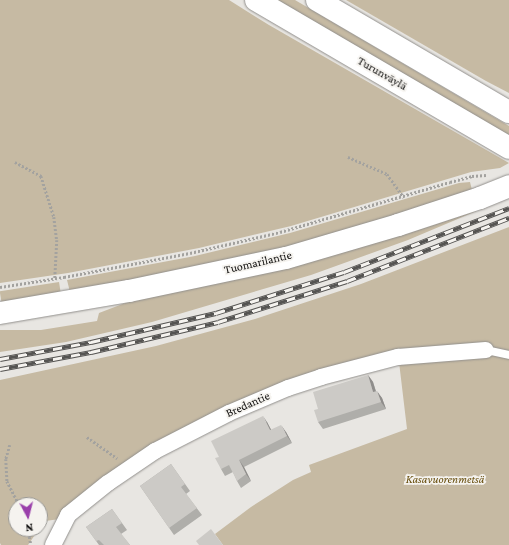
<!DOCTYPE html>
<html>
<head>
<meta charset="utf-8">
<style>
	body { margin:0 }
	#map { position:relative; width:509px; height:545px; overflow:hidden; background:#e8e6e2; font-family:"Crimson Pro",serif }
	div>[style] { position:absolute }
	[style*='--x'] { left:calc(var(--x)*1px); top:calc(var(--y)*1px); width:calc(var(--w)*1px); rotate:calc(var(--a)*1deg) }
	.green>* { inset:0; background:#c6baa3; transform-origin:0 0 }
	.path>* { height:2.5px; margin-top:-1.25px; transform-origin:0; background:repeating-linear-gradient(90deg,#a3a29f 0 2px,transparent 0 4px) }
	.roads { filter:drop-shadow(0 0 1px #918f8c) drop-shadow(0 0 1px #918f8c) }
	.service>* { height:8px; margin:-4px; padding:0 4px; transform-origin:4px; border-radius:4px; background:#fff }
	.minor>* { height:16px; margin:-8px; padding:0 8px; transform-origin:8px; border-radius:8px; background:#fff }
	.secondary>* { height:22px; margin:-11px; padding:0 11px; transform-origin:11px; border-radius:11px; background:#fff }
	.motorway>* { height:22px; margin:-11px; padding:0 11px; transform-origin:11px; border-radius:11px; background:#fff }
	.rail>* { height:4.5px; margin-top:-2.25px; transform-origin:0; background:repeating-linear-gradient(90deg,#f5f3ef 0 9px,#555452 0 18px); box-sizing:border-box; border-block:1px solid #555452 }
	.wall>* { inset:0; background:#afaeaa }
	.shaded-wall>* { inset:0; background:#8f8d8b }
	.building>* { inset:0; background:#cccac6 }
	span { translate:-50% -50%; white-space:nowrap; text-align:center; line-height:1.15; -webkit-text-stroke:3.5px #f5f3ef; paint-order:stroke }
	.street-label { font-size:12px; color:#0d0c0b }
	.park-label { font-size:12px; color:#674d0c; font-style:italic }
	.north { position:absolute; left:8px; top:497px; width:40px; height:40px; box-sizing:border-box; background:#f5f3ef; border:1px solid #989794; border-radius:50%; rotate:173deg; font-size:11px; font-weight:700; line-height:16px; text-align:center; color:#0d0c0b }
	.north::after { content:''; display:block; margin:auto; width:14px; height:18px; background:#9a3faa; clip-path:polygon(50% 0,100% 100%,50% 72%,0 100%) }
</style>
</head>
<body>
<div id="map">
	<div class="green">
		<i style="clip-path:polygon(0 0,229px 0,269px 25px,509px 163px,500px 168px,471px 172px,291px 226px,199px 248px,68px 273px,0 283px)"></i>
		<i style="clip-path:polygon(278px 0,295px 0,509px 126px,509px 136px,372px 57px)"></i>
		<i style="clip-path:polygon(346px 0,509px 0,509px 93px,486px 81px)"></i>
		<i style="clip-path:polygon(470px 182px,472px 190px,300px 246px,70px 292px,67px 280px,195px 256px,290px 233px,459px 183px)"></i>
		<i style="clip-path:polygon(479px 210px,408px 240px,311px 275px,152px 322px,66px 342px,0 352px,0 330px,41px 330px,97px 321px,99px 313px,133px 300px,294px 264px,406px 234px)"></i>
		<i style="clip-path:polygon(509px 227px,509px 545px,223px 545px,215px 534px,251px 507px,293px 480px,311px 472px,309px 465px,407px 429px,399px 362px,436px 348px,235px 407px,60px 519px,45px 521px,40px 527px,40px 505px,16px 505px,16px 529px,39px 529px,28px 545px,1px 545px,0 543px,0 380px,156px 346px,255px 319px,361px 284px)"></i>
		<i style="left:59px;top:282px;width:12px;height:60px;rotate:81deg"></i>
	</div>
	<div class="path">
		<i style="--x:348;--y:157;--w:43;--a:23.6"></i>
		<i style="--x:387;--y:174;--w:29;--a:54"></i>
		<i style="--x:15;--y:162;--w:30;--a:28"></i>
		<i style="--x:41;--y:176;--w:43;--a:72.4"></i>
		<i style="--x:54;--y:217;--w:23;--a:83"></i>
		<i style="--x:57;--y:240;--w:39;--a:93"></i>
		<i style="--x:0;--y:287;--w:65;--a:-8.9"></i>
		<i style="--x:64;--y:277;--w:128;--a:-10.8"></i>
		<i style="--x:190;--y:253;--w:92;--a:-13.1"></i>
		<i style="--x:280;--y:232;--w:177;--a:-16.4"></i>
		<i style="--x:450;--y:182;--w:23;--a:-15"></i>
		<i style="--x:472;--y:176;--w:14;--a:-4"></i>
		<i style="--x:87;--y:437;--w:37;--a:35"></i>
		<i style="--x:10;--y:445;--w:15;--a:106"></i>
		<i style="--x:6;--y:459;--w:22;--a:87"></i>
		<i style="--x:7;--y:481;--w:27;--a:63"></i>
		<i style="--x:28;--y:529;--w:16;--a:79"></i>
	</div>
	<div class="roads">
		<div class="service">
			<i style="--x:486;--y:350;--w:24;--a:12"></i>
		</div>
		<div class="minor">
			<i style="--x:53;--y:545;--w:34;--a:-63"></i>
			<i style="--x:68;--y:515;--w:51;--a:-38.7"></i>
			<i style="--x:108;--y:483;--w:57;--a:-34.2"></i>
			<i style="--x:155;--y:451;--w:83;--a:-27.2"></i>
			<i style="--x:229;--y:413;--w:64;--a:-23"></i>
			<i style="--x:288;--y:388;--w:35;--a:-18"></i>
			<i style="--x:321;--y:377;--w:80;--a:-14.6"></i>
			<i style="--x:398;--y:357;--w:88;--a:-4.5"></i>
		</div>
		<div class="secondary">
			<i style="--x:0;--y:313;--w:131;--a:-9.7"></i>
			<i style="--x:129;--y:291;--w:160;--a:-11.9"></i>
			<i style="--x:286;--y:258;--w:117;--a:-16.4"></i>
			<i style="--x:398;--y:225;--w:86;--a:-18.2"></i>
			<i style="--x:480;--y:198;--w:31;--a:-22"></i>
		</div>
		<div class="motorway">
			<i style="--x:256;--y:0;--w:293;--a:30.3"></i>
			<i style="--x:317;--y:0;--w:222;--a:30.3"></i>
		</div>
	</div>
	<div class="rail">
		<i style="--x:0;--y:359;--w:93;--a:-10.6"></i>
		<i style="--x:91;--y:342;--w:128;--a:-13.1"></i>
		<i style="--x:216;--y:313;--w:134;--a:-17.8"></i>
		<i style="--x:344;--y:272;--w:177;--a:-21.2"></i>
		<i style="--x:0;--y:369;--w:93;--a:-10.6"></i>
		<i style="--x:91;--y:352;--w:130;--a:-13.3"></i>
		<i style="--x:218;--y:322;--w:135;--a:-17.6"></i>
		<i style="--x:347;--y:281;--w:174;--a:-21.3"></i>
	</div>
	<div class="wall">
		<i style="clip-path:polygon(368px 375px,373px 382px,376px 391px,382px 398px,386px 409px,323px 429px,318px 422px)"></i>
		<i style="clip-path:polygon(267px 422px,271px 430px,286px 432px,292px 443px,244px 467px,251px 481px,241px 488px,237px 481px,233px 472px,225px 476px,221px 469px,219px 457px)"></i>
		<i style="clip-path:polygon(171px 464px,190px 491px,186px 494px,202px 515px,174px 535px,140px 486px)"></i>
		<i style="clip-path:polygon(112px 509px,127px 530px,121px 534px,130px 545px,99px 545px,86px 527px)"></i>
	</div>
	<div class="shaded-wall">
		<i style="clip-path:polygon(368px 375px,373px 382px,378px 399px,373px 392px)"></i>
		<i style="clip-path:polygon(377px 391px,382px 398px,386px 409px,381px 402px)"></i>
		<i style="clip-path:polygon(263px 416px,267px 422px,275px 437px,270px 430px)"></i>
		<i style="clip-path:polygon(281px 425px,286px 432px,292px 443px,287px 436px)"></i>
		<i style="clip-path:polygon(239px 460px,244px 467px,251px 481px,246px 474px)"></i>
	</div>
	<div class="building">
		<i style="clip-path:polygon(368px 375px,373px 392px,377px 391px,381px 402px,318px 422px,314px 410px,318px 409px,313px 392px)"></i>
		<i style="clip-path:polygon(263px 416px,270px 430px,281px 425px,287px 436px,239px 460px,246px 474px,237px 481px,229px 465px,221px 469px,215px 458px,219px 457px,211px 441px)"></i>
		<i style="clip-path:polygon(171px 464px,185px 484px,181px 487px,197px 508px,169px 528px,140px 486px)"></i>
		<i style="clip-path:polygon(112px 509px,122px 523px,116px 527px,130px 545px,104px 545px,99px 540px,96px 541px,86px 527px)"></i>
		<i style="clip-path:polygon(211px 529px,223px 545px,199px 545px,196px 541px)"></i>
	</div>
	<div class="street-label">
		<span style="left:382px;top:74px;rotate:30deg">Turunväylä</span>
		<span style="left:258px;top:263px;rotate:-13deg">Tuomarilantie</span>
		<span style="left:248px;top:405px;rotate:-24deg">Bredantie</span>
	</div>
	<div class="park-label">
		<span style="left:445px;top:480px">Kasavuorenmetsä</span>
	</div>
	<div class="north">N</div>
</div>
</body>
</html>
